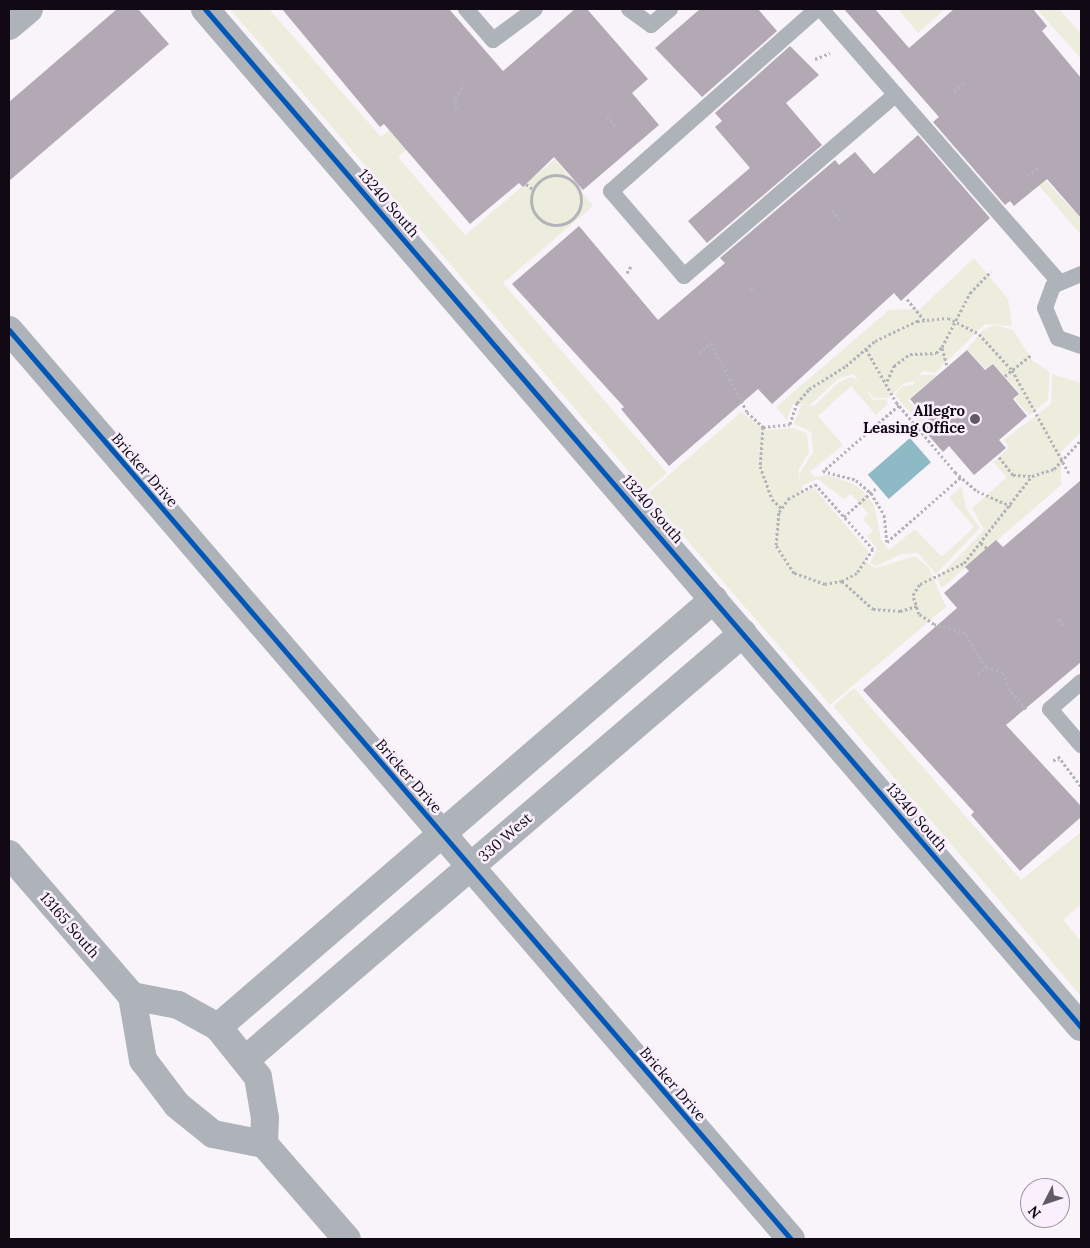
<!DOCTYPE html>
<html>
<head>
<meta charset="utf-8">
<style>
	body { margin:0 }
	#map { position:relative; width:1090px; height:1248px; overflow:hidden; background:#f9f3fa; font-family:Lora,serif }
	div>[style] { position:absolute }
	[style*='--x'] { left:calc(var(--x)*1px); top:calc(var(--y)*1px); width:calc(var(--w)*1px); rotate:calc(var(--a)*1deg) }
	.green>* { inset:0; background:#ededde }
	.water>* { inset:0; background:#8dbac4; transform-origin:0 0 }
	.building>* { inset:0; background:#b2a9b4 }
	.path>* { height:3px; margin-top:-1.5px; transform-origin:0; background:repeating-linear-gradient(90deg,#b3b4ba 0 2.5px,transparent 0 5px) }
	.path>.ring { margin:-1.5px; padding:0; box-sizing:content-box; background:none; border:3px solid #b3b4ba; border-radius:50% }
	.lane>* { height:16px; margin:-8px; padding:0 8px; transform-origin:8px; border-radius:8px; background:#aeb3b9 }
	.street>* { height:28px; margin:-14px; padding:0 14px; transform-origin:14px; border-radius:14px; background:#aeb3b9 }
	.cycleway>* { height:5px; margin:-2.5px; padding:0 2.5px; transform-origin:2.5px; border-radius:2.5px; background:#0057b8 }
	.dots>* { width:14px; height:14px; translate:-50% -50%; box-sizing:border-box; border:2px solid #faf0fd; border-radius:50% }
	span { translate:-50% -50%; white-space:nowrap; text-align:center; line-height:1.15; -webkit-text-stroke:5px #faf0fd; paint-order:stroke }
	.street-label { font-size:15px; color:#110913 }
	.poi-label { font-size:15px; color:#110913; font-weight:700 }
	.right { translate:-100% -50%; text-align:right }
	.frame { position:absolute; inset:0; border:10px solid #110913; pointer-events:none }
	.north { position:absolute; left:1020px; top:1178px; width:50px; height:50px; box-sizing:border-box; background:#faf0fd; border:1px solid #9d949f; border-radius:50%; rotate:229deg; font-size:14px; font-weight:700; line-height:20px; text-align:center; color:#110913 }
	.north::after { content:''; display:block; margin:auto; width:18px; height:22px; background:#625b64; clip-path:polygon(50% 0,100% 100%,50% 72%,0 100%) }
</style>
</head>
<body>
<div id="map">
	<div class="green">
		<i style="clip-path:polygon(230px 9px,269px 9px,381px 137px,464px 65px,480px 84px,398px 157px,465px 235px,555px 159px,593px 206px,503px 283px,667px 473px,646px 491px)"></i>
		<i style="clip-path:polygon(898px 9px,945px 9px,918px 33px)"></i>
		<i style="clip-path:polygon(1037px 9px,1059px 9px,1081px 34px,1081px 59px)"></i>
		<i style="clip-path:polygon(1038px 172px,1073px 210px,1081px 203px,1081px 235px,1032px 177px)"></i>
		<i style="clip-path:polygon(974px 258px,1008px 299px,1012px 326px,985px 324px,935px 373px,924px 371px,918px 375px,937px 375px,908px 400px,927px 421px,922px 426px,895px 395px,902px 387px,914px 384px,915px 381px,905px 383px,888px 398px,874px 398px,853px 374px,838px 379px,810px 405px,793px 404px,787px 420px,776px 407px,889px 310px,920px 309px)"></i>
		<i style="clip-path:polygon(994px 325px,1013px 330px,1033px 361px,1050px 372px,1048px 400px,1029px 415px,1015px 399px,1020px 393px,993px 363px,985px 369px,967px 349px,983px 330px)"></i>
		<i style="clip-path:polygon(1052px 374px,1081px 383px,1081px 432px,1061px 452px,1061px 485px,942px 588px,937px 579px,984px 530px,972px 508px,1007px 477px,993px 462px,1009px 448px,1004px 440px,1051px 404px)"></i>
		<i style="clip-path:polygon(851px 377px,861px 382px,873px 400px,885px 399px,888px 404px,876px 415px,851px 386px,818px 416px,843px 445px,810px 472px,815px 477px,828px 475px,851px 483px,863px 491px,874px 505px,881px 539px,889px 550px,915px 529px,942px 557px,974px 527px,949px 498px,962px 486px,966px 508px,980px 528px,936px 574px,918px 553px,901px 554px,877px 566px,870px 563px,877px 549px,867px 536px,873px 531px,863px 519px,868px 514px,851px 494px,844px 499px,817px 479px,801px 486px,804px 492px,814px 488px,868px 551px,865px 561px,875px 568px,915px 556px,929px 568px,946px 607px,830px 705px,647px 494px,741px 412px,766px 430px,793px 428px,807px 433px,809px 452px,799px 469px,799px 484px,800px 473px,813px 452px,811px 432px,794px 424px,801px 405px,814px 406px,838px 383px)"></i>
		<i style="clip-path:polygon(854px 688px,1021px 880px,1081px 832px,1081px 904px,1063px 920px,1081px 941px,1081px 996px,833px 706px)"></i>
	</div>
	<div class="water">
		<i style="left:910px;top:438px;width:32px;height:56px;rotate:49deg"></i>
	</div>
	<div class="building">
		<i style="clip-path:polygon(117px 9px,138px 9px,169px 44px,9px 181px,9px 102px)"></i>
		<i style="clip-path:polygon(282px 9px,449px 9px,503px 71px,575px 9px,587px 9px,648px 79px,632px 93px,659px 125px,583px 190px,554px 157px,523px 187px,519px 183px,470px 224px,384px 124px,380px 127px)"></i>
		<i style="clip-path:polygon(700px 9px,758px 9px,777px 31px,702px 97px,655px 48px)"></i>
		<i style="clip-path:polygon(844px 9px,875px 9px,909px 48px,954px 9px,1033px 9px,1047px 26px,1042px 31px,1081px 78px,1081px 218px,1047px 179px,1014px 206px,1010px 201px,1005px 205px,933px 122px,939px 117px)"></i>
		<i style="clip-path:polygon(790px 46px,819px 75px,786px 103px,822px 145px,707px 243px,688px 221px,750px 168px,715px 127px,722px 121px,715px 113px)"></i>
		<i style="clip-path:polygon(918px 135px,990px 218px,901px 301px,894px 293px,772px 404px,758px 389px,669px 466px,621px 409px,624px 407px,512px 284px,579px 226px,658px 320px,725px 263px,720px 258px,835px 160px,839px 165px,855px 152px,874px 174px)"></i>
		<i style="clip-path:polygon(967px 350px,985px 370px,993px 364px,1019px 394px,1013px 399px,1027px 416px,999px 440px,1006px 448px,974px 475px,949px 446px,943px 452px,923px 429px,930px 422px,910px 399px)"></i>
		<i style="clip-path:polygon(1081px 480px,1081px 662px,1006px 725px,1081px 806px,1081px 817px,1020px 871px,971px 815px,974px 812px,863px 690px,957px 608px,944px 593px,969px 571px,965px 567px,996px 540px,1003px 547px)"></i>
	</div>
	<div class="path">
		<i style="--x:815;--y:59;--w:16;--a:-22"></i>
		<i style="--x:954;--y:91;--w:14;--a:-36"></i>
		<i style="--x:456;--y:109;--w:11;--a:-95"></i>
		<i style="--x:455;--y:98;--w:17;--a:-57"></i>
		<i style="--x:607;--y:116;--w:14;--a:51"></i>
		<i class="ring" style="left:531px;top:175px;width:47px;height:47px"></i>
		<i style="--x:1028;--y:176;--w:13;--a:-39"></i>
		<i style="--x:526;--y:184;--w:9;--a:36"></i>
		<i style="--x:832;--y:210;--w:13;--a:51"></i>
		<i style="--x:627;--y:273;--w:8;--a:-60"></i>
		<i style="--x:751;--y:288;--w:6;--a:51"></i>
		<i style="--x:907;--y:299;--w:27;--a:51"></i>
		<i style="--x:942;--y:348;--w:18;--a:74"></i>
		<i style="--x:866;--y:349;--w:61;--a:60.5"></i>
		<i style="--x:896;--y:402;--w:92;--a:49.9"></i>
		<i style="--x:955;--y:472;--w:29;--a:41"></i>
		<i style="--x:977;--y:491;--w:37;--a:24"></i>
		<i style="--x:699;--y:353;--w:16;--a:-40"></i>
		<i style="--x:711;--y:343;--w:78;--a:62.4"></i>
		<i style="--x:747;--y:412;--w:22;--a:43"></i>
		<i style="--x:763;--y:427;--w:39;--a:94"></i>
		<i style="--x:760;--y:466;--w:35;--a:70"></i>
		<i style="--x:772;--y:499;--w:14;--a:45"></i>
		<i style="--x:1005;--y:376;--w:35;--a:-39"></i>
		<i style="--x:887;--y:381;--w:17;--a:-65"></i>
		<i style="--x:894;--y:366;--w:20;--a:-37"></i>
		<i style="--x:910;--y:354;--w:26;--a:-2"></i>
		<i style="--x:936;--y:353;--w:8;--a:-45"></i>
		<i style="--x:942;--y:347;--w:61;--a:-62.6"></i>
		<i style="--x:970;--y:293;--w:30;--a:-46"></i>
		<i style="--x:899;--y:405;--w:101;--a:139"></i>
		<i style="--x:823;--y:471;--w:34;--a:15"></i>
		<i style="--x:856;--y:480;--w:20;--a:41"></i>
		<i style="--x:871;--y:493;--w:26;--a:59"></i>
		<i style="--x:884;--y:515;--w:27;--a:84"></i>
		<i style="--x:887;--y:542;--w:98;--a:-41.3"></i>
		<i style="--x:763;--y:427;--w:27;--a:-6"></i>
		<i style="--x:790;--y:424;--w:22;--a:-72"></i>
		<i style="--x:797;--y:403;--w:18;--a:-49"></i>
		<i style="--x:809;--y:389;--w:44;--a:-31.9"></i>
		<i style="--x:846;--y:366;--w:38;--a:-41"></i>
		<i style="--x:875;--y:341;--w:47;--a:-25.5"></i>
		<i style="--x:917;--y:321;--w:31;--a:-6"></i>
		<i style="--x:948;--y:318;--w:35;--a:27"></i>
		<i style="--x:979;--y:334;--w:49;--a:47.5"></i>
		<i style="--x:1012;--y:370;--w:120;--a:61.1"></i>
		<i style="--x:999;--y:457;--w:23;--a:52"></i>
		<i style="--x:1013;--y:475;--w:19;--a:3"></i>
		<i style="--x:815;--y:484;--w:87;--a:48.3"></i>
		<i style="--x:873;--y:549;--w:29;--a:124"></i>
		<i style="--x:857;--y:573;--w:17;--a:152"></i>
		<i style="--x:842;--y:581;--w:17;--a:170"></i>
		<i style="--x:825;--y:584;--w:33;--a:-160"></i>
		<i style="--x:794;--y:573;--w:33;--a:-123"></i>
		<i style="--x:776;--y:545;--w:33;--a:-85"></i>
		<i style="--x:779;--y:512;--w:16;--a:-55"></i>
		<i style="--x:788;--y:499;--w:31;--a:-29"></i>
		<i style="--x:844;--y:517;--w:43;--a:-42.2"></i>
		<i style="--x:981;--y:543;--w:8;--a:40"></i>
		<i style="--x:842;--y:581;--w:42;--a:42.1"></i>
		<i style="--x:873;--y:609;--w:27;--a:4"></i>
		<i style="--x:900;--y:611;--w:18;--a:-16"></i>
		<i style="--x:1058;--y:619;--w:8;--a:50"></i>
		<i style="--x:978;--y:674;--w:11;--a:-41"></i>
		<i style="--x:1026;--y:709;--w:26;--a:-130"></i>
		<i style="--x:1009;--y:689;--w:18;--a:-109"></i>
		<i style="--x:1003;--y:672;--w:18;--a:-164"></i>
		<i style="--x:986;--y:667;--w:40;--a:-122"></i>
		<i style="--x:965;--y:633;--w:32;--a:-164"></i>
		<i style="--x:934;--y:624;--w:18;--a:-146"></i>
		<i style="--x:919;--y:614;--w:20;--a:-108"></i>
		<i style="--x:913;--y:595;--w:13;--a:-58"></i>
		<i style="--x:920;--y:584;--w:49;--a:-25.5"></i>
		<i style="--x:964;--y:563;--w:110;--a:-52"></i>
		<i style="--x:1032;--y:476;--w:23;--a:-18"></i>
		<i style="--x:1054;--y:469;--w:40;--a:-47"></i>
		<i style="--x:1058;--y:756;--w:38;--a:53"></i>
		<i style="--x:1053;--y:760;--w:6;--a:-9"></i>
	</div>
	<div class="lane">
		<i style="--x:466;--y:9;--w:41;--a:48.9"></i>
		<i style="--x:493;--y:40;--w:52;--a:-36.4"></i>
		<i style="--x:629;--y:9;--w:27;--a:36"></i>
		<i style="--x:651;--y:25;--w:25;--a:-40"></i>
		<i style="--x:817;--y:9;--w:275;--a:138.5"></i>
		<i style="--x:611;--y:191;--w:112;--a:49.3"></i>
		<i style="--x:684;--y:276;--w:279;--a:-40.6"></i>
		<i style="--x:821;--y:9;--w:362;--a:48.9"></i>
		<i style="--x:1081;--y:274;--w:30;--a:157"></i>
		<i style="--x:1053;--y:286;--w:23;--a:110"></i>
		<i style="--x:1045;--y:308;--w:33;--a:67"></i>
		<i style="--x:1058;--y:338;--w:24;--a:19"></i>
		<i style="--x:1081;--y:682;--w:41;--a:138.9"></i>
		<i style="--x:1050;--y:709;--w:48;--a:49.3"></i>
	</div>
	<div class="street">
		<i style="--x:205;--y:9;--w:1343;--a:49.29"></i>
		<i style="--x:9;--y:26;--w:26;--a:-40"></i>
		<i style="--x:9;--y:330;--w:1199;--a:49.3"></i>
		<i style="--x:9;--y:854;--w:188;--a:49.1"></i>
		<i style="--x:218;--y:1027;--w:655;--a:-40.79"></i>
		<i style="--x:245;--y:1060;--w:656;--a:-40.61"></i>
		<i style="--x:264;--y:1144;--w:26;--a:-88"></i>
		<i style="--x:265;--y:1118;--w:42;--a:-99.7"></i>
		<i style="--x:258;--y:1077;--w:64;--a:-128.7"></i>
		<i style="--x:218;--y:1027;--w:46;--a:-151.2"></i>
		<i style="--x:178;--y:1005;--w:47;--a:-168.9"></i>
		<i style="--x:132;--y:996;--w:65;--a:80.2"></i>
		<i style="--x:143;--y:1060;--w:56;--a:52.9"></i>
		<i style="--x:177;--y:1105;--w:46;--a:38.9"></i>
		<i style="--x:213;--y:1134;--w:52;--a:11.1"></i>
		<i style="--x:264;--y:1144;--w:126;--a:48.9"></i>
	</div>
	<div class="cycleway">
		<i style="--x:205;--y:9;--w:1343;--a:49.29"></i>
		<i style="--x:9;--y:330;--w:1199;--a:49.3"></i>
	</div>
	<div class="dots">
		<i style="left:975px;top:419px;background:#625b64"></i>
	</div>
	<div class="street-label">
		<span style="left:389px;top:203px;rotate:49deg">13240 South</span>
		<span style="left:145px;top:470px;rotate:49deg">Bricker Drive</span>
		<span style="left:653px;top:509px;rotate:49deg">13240 South</span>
		<span style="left:409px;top:776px;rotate:49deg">Bricker Drive</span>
		<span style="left:917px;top:817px;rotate:49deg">13240 South</span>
		<span style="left:505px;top:837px;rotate:-41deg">330 West</span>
		<span style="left:70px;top:925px;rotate:49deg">13165 South</span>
		<span style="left:673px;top:1084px;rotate:49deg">Bricker Drive</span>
	</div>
	<div class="poi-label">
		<span class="right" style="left:965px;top:419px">Allegro<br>Leasing Office</span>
	</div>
	<div class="frame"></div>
	<div class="north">N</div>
</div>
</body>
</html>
